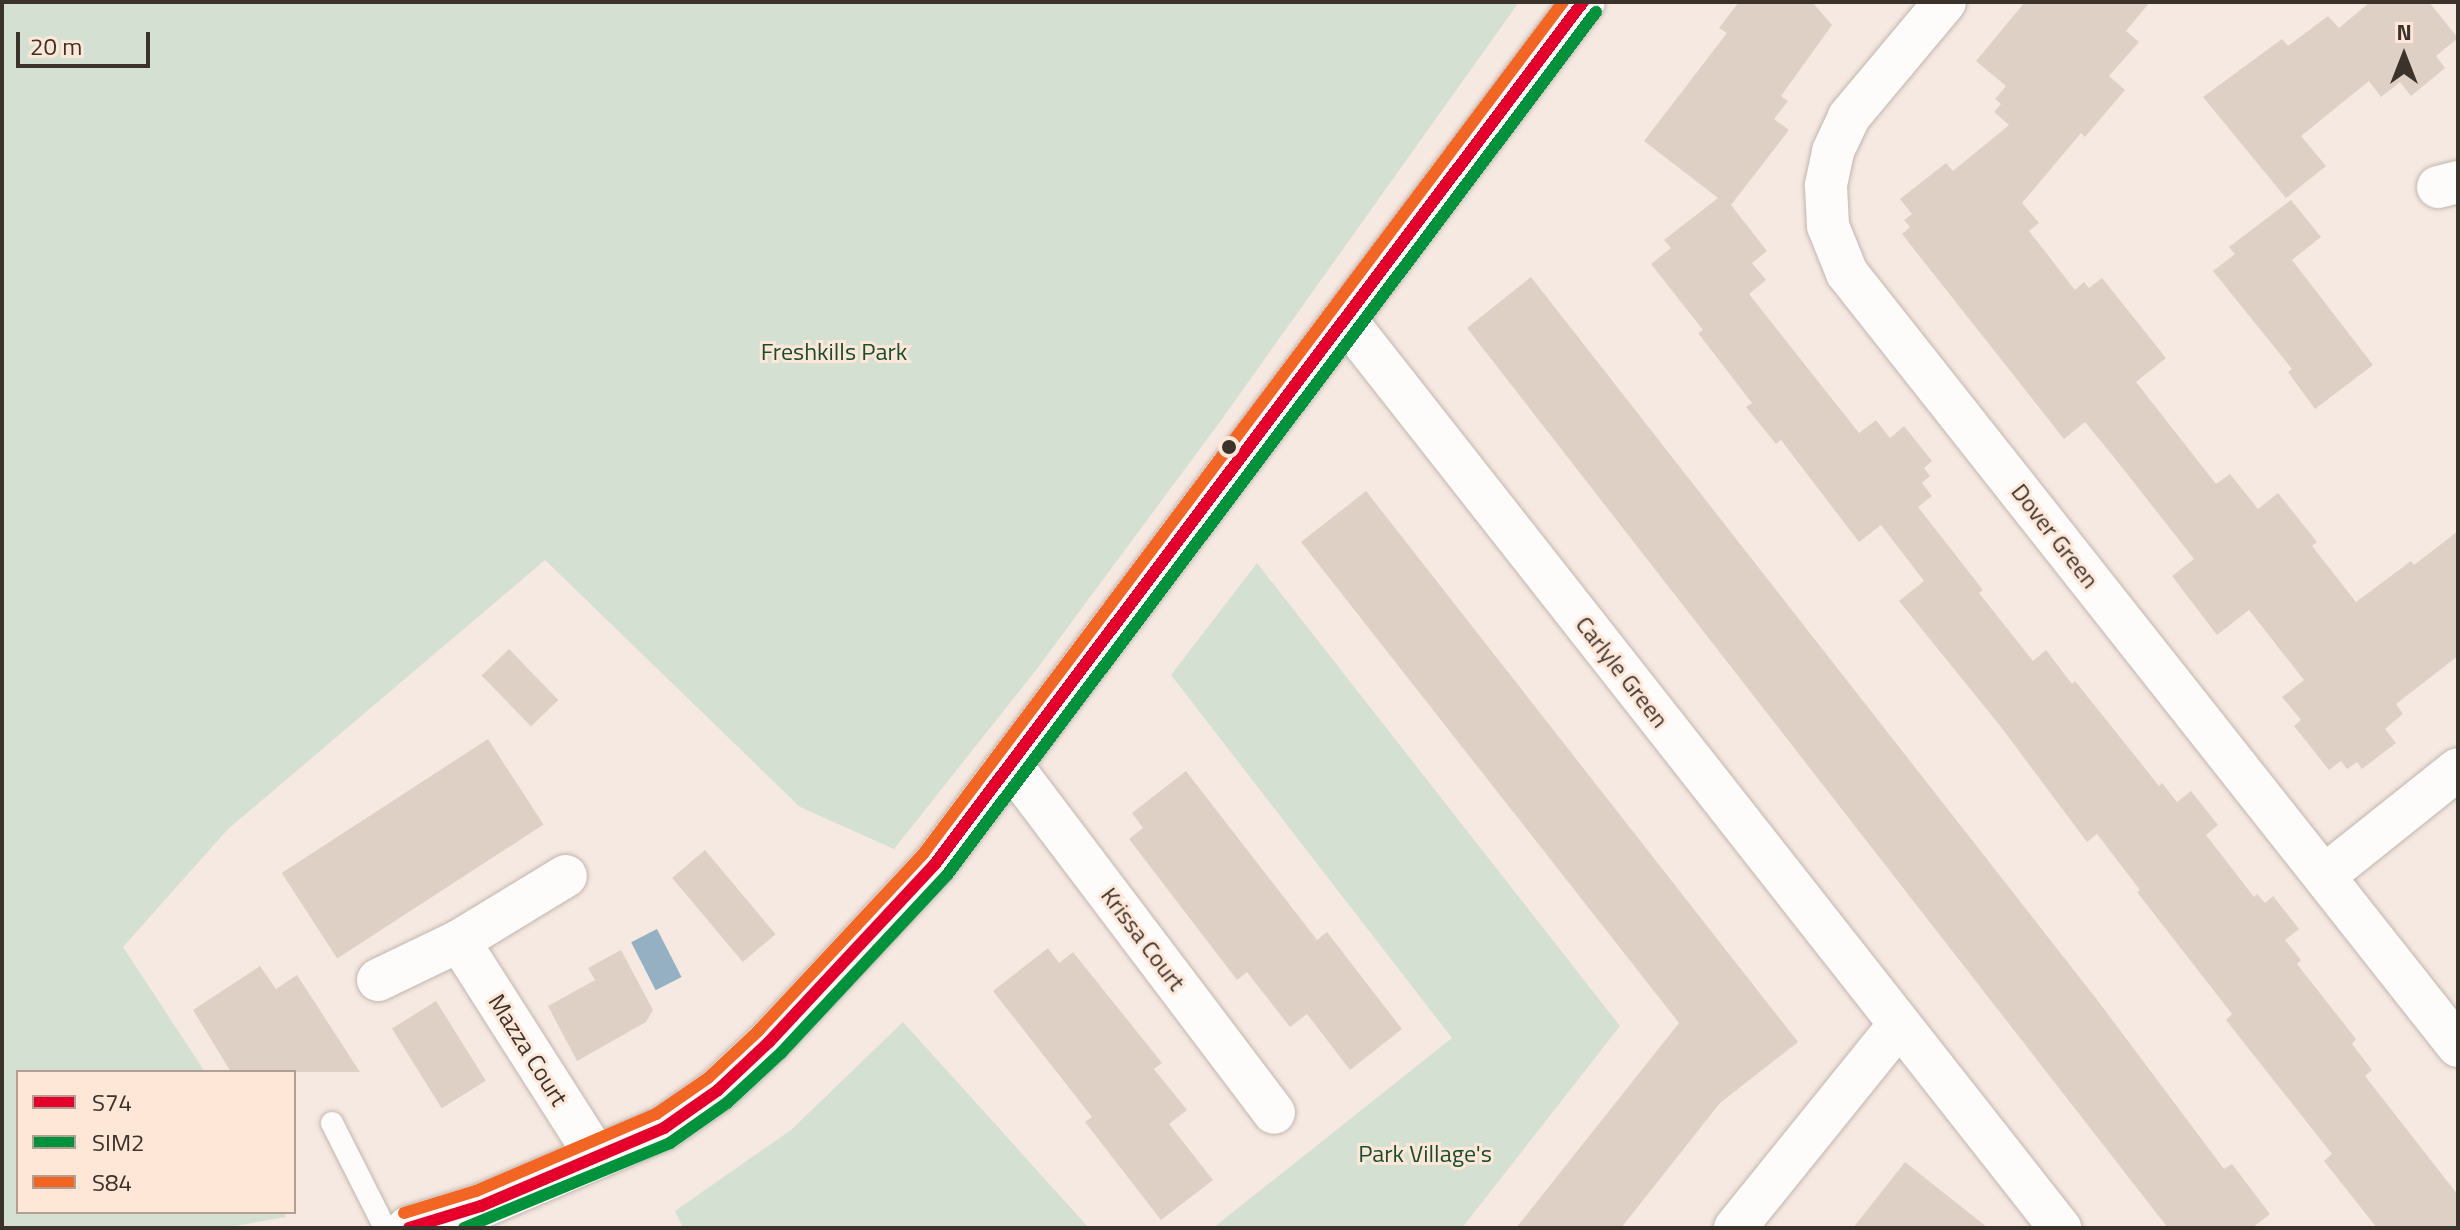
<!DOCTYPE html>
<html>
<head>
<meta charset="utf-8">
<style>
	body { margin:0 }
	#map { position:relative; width:2460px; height:1230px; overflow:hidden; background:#f6e9e1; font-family:"Titillium Web",sans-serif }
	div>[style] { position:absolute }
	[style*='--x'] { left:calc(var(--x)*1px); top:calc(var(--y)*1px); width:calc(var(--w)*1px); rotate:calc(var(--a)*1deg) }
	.green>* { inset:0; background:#d4e0d1 }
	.water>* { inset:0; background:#95b0c2; transform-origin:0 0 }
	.building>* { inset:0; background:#dfd0c6; transform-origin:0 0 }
	.roads { filter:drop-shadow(0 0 2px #c0b6b0) drop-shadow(0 0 2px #c0b6b0) }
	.lane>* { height:22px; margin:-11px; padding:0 11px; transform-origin:11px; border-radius:11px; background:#fefcfa }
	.street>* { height:42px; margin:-21px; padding:0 21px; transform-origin:21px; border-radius:21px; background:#fefcfa }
	.secondary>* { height:44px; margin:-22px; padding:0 22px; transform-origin:22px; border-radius:22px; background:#fefcfa }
	.bus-1>* { height:12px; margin:-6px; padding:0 6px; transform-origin:6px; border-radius:6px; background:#e4002b }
	.bus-2>* { height:12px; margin:-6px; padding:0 6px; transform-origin:6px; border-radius:6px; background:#00933c }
	.bus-3>* { height:12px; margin:-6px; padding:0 6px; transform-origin:6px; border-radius:6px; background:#f26522 }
	.dots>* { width:22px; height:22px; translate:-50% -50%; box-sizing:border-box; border:4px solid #ffe7d8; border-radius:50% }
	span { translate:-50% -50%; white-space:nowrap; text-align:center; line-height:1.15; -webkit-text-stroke:6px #ffe7d8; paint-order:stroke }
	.park-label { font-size:24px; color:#164e31 }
	.street-label { font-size:24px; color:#3b322c }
	.frame { position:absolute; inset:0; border:4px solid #3b322c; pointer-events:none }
	.legend { position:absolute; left:16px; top:1070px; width:280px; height:144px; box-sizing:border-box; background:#ffe7d8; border:2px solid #b19f93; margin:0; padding:10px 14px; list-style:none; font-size:24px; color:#3b322c }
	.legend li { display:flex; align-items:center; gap:16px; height:40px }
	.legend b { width:40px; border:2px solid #b19f93 }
	.north { position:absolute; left:2364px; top:16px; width:80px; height:80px; -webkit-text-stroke:6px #ffe7d8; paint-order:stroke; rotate:0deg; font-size:22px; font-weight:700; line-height:32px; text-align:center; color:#3b322c }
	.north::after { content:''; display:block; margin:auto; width:28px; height:36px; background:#3b322c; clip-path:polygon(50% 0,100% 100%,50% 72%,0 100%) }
	.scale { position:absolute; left:16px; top:32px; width:134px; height:36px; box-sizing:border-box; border:4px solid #3b322c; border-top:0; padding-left:10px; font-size:24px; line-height:28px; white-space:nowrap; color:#3b322c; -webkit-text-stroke:6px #ffe7d8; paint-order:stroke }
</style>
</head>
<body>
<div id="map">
	<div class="green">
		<i style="clip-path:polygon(2px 2px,1519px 2px,1222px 419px,1036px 670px,894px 849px,800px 807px,545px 560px,228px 829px,123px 947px,205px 1072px,18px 1072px,18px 1212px,284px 1212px,286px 1217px,223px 1228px,2px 1228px)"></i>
		<i style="clip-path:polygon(1257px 563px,1620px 1026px,1462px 1228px,1213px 1228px,1452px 1038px,1171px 675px)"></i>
		<i style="clip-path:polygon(903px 1022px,1089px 1228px,683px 1228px,675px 1211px,791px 1130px)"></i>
	</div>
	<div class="water">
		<i style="left:657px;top:929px;width:54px;height:29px;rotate:63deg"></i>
	</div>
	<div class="building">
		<i style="clip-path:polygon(1739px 2px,1812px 2px,1832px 25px,1781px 96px,1788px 101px,1774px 119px,1789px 130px,1731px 205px,1767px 251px,1752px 263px,1766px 280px,1749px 294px,1859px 433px,1876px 420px,1890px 438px,1904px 426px,1932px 461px,1924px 468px,1930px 476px,1922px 483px,1932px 496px,1918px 507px,1983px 590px,1979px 593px,2033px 661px,2046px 650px,2072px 684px,2075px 681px,2159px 786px,2162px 783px,2177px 802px,2191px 791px,2218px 825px,2206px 835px,2254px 897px,2257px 894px,2265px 903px,2273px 896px,2299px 929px,2285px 940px,2301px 960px,2297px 964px,2356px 1039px,2352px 1044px,2372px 1070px,2365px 1076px,2458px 1195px,2458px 1228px,2377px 1228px,2324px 1161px,2332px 1154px,2226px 1020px,2232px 1014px,2137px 892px,2140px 890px,2097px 834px,2087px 842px,2001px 727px,1899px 601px,1924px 581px,1881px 525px,1859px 542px,1781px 440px,1776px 444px,1746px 407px,1752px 403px,1698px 333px,1703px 330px,1651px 264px,1671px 248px,1664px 240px,1718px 198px,1644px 141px,1727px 33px,1719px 28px)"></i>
		<i style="clip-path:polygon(2025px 2px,2150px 2px,2126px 31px,2139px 42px,2109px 76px,2125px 90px,2085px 137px,2081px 133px,2022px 203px,2039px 223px,2029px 231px,2075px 290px,2084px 282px,2089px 288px,2102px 278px,2166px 358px,2136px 382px,2216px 484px,2230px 474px,2258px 509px,2278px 493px,2317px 542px,2312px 546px,2356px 602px,2411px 561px,2414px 565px,2458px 531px,2458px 656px,2396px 704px,2403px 714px,2385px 729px,2396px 743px,2362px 769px,2357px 762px,2347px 769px,2341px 761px,2329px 770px,2294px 726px,2301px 720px,2282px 697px,2304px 680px,2249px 610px,2217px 635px,2172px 576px,2194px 559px,2113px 456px,2085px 422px,2064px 439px,1902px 234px,1910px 227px,1904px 220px,1912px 214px,1900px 199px,1946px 163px,1953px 171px,2009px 125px,1994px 112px,2001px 104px,1995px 99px,2006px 86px,1976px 61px)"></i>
		<i style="clip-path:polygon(2370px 2px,2429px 2px,2458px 38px,2436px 56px,2445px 68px,2411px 96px,2400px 82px,2381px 97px,2369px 81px,2301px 136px,2326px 166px,2286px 198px,2203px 97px,2282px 39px,2288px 46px,2328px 16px,2339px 28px)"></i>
		<i style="clip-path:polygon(2291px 200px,2321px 237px,2292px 260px,2373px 365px,2315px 409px,2288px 372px,2292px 369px,2213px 271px,2235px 254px,2229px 247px)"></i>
		<i style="clip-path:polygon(1531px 277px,2098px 1001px,2224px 1169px,2232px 1164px,2270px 1214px,2252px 1228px,2168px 1228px,1467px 328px)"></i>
		<i style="clip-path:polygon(1366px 491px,1798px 1042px,1720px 1103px,1621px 1228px,1516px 1228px,1679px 1023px,1301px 542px)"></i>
		<i style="left:509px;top:649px;width:71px;height:38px;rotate:46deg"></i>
		<i style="left:488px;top:739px;width:102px;height:246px;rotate:57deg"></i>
		<i style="clip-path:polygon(1186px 771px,1317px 940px,1327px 932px,1402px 1029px,1350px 1070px,1307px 1014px,1290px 1027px,1247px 972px,1237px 980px,1129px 839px,1143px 828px,1132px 813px)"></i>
		<i style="left:705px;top:850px;width:110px;height:43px;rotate:50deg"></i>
		<i style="clip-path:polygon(1048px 948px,1059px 963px,1073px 952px,1162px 1063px,1154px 1069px,1187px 1110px,1169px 1124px,1213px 1180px,1161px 1220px,1085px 1122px,1092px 1117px,993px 991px)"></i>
		<i style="clip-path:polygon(621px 950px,653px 1010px,646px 1022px,577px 1061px,548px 1006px,595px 980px,588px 968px)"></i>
		<i style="clip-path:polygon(260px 966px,276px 989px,297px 975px,360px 1072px,231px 1072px,193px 1010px)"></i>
		<i style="left:436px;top:1001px;width:94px;height:52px;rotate:58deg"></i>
		<i style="clip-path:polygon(1905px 1162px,1988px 1228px,1853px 1228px)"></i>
	</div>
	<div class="roads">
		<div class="lane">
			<i style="--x:332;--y:1123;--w:118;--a:63.2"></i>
		</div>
		<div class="street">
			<i style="--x:1945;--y:2;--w:150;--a:129.9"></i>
			<i style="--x:1849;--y:117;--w:38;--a:115"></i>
			<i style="--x:1833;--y:152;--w:35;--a:102"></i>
			<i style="--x:1826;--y:186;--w:40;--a:87.1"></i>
			<i style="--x:1828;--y:226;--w:51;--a:68"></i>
			<i style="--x:1847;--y:273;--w:985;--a:51.68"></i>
			<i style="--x:2438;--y:187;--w:21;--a:-14"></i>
			<i style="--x:1345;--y:319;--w:1157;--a:51.81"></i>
			<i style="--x:1011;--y:765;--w:436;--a:52.9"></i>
			<i style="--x:2324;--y:876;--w:171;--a:-38.6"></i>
			<i style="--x:459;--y:941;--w:257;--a:57.5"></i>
			<i style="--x:378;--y:980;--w:90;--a:-25.7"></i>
			<i style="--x:459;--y:941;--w:125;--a:-31.3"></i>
			<i style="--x:1735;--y:1228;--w:261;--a:-51.1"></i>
		</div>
		<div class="secondary">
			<i style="--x:409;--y:1228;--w:75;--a:-17"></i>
			<i style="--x:481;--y:1206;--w:199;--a:-23.1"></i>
			<i style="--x:664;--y:1128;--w:66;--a:-35.1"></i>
			<i style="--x:718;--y:1090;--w:70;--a:-43.3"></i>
			<i style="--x:769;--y:1042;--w:243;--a:-47"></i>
			<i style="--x:935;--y:864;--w:1078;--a:-53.07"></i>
		</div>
	</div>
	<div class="bus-1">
		<i style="--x:409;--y:1228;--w:75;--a:-17"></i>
		<i style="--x:481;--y:1206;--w:199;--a:-23.1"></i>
		<i style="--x:664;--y:1128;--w:66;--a:-35.1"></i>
		<i style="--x:718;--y:1090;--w:70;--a:-43.3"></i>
		<i style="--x:769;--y:1042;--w:243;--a:-47"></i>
		<i style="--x:935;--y:864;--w:1078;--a:-53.07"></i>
	</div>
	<div class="bus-2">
		<i style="--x:464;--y:1228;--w:223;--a:-22.4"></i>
		<i style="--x:670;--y:1143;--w:70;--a:-35.1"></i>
		<i style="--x:727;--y:1103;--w:74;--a:-42.8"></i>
		<i style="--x:781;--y:1053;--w:243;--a:-47"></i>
		<i style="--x:947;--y:875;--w:1080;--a:-53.06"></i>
	</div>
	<div class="bus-3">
		<i style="--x:404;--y:1213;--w:75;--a:-17"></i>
		<i style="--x:476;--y:1191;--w:196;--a:-23.2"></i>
		<i style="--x:656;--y:1114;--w:63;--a:-34.7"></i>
		<i style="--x:708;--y:1078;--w:69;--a:-43.2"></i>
		<i style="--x:758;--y:1031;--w:242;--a:-47"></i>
		<i style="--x:923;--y:854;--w:1066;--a:-53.09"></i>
	</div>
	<div class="dots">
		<i style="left:1229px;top:447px;background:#3b322c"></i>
	</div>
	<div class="park-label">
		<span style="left:834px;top:352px">Freshkills Park</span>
		<span style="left:1425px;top:1154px">Park Village's</span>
	</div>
	<div class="street-label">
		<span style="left:2055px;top:536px;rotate:52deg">Dover Green</span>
		<span style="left:1622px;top:672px;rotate:52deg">Carlyle Green</span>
		<span style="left:1143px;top:939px;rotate:53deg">Krissa Court</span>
		<span style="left:528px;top:1050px;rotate:58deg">Mazza Court</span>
	</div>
	<div class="frame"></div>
	<ul class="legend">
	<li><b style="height:10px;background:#e4002b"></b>S74</li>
	<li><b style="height:10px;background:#00933c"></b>SIM2</li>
	<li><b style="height:10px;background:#f26522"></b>S84</li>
	</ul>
	<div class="north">N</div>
	<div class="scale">20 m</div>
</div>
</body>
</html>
